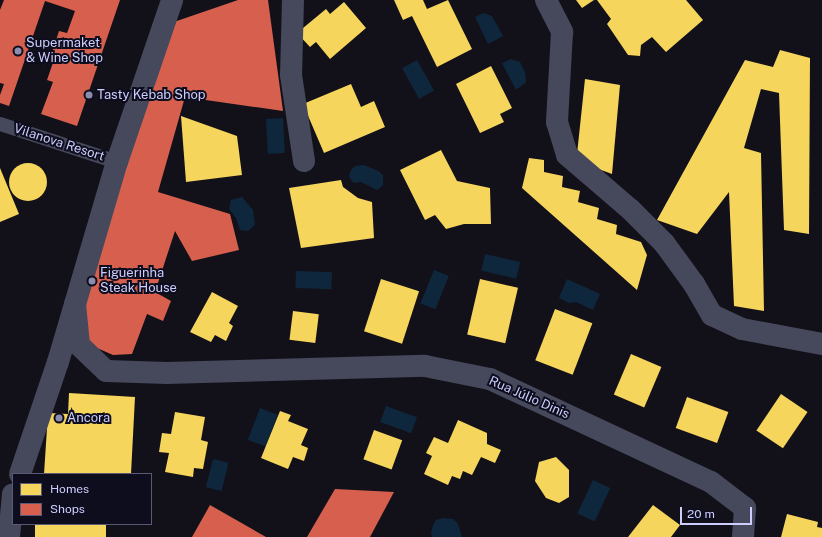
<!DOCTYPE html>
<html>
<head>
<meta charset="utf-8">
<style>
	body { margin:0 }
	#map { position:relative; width:822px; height:537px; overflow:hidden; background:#12111a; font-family:"Public Sans",sans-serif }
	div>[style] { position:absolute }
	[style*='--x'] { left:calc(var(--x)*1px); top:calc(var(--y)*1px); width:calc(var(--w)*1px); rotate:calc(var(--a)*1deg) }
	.water>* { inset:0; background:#0e273d; transform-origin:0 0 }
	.homes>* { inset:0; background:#f6d55c; transform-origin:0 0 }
	.round { border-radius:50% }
	.shops>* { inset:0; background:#d6604d }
	.lane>* { height:14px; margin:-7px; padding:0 7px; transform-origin:7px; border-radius:7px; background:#46485b }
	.street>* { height:22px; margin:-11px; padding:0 11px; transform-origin:11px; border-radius:11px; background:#46485b }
	.dots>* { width:11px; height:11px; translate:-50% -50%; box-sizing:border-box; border:2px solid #0e0d1e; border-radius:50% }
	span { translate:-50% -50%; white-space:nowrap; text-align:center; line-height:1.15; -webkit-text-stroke:4px #0e0d1e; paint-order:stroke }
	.poi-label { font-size:13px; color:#cdcefd }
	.left { translate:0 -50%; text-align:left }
	.street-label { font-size:13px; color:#cdcefd }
	.legend { position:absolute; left:12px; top:473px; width:140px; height:52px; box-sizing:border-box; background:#0e0d1e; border:1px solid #5a5a77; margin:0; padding:5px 7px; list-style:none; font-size:12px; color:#cdcefd }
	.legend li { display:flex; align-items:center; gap:8px; height:20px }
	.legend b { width:20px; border:1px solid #5a5a77 }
	.scale { position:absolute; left:680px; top:507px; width:72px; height:18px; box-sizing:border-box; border:2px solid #cdcefd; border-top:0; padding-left:5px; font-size:12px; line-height:14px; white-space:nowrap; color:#cdcefd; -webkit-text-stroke:3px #0e0d1e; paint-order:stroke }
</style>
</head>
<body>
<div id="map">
	<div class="water">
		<i style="clip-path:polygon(484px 13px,492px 16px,503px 36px,488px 44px,475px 17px)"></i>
		<i style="clip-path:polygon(511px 59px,520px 62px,525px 72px,526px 82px,516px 90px,502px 63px)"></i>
		<i style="left:417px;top:60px;width:35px;height:17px;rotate:61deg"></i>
		<i style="left:283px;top:118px;width:35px;height:17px;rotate:87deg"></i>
		<i style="clip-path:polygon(364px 165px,378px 171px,383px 175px,383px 185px,377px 190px,361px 182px,354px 183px,351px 180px,349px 176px,351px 170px,355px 166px)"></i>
		<i style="clip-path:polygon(242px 197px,253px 210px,255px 225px,248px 231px,240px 230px,236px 218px,229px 209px,231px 200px)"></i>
		<i style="left:485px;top:254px;width:36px;height:17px;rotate:13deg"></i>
		<i style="left:434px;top:270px;width:16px;height:36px;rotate:22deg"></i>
		<i style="left:296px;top:271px;width:36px;height:17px;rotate:2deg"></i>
		<i style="clip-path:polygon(567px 279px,600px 294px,593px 310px,576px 302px,569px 303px,559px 298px)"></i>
		<i style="left:386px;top:406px;width:33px;height:17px;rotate:20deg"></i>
		<i style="left:260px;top:408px;width:19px;height:34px;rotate:21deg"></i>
		<i style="left:213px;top:459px;width:16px;height:29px;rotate:14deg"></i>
		<i style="left:593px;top:480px;width:19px;height:37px;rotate:25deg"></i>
		<i style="clip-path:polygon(443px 518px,453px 519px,458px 524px,462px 537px,432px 537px,431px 533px,433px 525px,436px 520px)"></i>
	</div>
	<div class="homes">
		<i style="clip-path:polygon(394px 0,423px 0,427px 9px,448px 0,472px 49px,437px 67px,412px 16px,403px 20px)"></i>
		<i style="clip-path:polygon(576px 0,594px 0,582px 8px)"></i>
		<i style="clip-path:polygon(597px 0,686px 0,703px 20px,666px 52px,652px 37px,641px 45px,640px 56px,628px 55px,607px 24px,611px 19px)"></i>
		<i style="clip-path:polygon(344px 2px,366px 28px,330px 59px,316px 42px,310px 47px,297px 33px,326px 9px,330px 14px)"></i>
		<i style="clip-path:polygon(780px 50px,810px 58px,809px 234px,784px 230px,779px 93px,761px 89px,744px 148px,761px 153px,764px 311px,734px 306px,729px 192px,697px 234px,657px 220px,745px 60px,773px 67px)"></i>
		<i style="clip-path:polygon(491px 66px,512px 108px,500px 114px,504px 122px,480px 133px,456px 84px)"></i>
		<i style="clip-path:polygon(585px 79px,620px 85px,612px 174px,585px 164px,577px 154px)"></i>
		<i style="clip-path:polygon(351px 84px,361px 107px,374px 101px,385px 127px,324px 153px,303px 104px)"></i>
		<i style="clip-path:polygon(181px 116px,237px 136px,242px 175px,186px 182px)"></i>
		<i style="clip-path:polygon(441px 150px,457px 181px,490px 188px,491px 224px,464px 224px,446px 229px,435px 215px,425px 220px,400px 170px)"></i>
		<i style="clip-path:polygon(529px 158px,544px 160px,544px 172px,563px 176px,562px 187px,580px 191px,578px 202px,599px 208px,597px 219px,617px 225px,616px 234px,641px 242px,647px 255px,637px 290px,522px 188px)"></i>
		<i class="round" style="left:9px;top:163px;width:38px;height:38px"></i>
		<i style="clip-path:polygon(0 168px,19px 214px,0 222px)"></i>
		<i style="clip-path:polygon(341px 180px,343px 187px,358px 198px,372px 202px,374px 238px,301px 248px,289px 188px)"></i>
		<i style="left:381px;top:279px;width:40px;height:55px;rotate:18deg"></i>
		<i style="left:480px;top:279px;width:39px;height:57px;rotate:13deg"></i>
		<i style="clip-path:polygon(212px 292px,238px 306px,229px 323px,233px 326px,226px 341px,215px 335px,211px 342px,190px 332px)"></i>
		<i style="left:555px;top:309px;width:40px;height:55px;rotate:21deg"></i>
		<i style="left:293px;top:311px;width:26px;height:29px;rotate:7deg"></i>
		<i style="left:631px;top:354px;width:33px;height:44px;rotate:23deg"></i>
		<i style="clip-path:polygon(69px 393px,135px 397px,131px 474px,44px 474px,48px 413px,68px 414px)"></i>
		<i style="left:781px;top:394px;width:32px;height:44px;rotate:34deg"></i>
		<i style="left:687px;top:397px;width:44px;height:33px;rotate:20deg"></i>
		<i style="clip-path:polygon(280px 411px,291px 415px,288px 421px,308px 429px,301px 445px,308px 448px,304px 461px,293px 457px,288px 469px,261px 458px)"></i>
		<i style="clip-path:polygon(175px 412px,205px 417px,201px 440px,208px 442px,203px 469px,194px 468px,193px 477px,165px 472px,169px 453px,159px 452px,162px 433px,171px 434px)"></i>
		<i style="clip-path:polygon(458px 420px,487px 433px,487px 444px,501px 450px,495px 463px,481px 457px,472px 475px,463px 471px,460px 479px,452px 476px,448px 485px,424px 474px,432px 456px,426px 453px,434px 437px,448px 443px)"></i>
		<i style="left:374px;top:430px;width:30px;height:31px;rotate:20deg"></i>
		<i style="clip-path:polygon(556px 457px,569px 470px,569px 497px,559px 503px,546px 498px,535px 481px,539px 462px)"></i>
		<i style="clip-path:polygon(653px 505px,680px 525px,671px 537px,628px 537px)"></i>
		<i style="clip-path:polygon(787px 514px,818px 522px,817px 527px,822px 528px,822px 537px,781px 537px)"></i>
		<i style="left:35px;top:524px;width:71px;height:13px"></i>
	</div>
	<div class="shops">
		<i style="clip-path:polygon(4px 0,120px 0,77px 126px,41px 114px,53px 82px,47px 80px,56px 54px,52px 52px,59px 31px,67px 33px,75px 11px,45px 1px,9px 106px,0 103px,0 95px,4px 84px,0 83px,0 10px)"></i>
		<i style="clip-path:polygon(238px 0,268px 0,283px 111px,185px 97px,158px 192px,230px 214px,239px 250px,192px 261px,175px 231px,155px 292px,171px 301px,163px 321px,147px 314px,132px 354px,113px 355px,97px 348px,86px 338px,78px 306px,168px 24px)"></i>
		<i style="clip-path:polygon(335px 489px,394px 492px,370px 537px,307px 537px)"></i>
		<i style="clip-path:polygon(210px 505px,266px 537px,192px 537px)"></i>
	</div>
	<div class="lane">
		<i style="--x:0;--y:124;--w:123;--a:18"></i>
	</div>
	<div class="street">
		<i style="--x:293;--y:0;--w:75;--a:91.5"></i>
		<i style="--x:291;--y:75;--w:87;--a:81.4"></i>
		<i style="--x:546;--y:0;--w:36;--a:63"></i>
		<i style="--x:562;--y:32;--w:90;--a:93.2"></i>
		<i style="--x:557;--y:122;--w:34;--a:73"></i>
		<i style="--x:567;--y:155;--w:84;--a:40.7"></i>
		<i style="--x:631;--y:210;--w:47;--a:45"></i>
		<i style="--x:664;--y:243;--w:51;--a:53.8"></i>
		<i style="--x:694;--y:284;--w:36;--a:60"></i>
		<i style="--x:712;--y:315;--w:33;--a:25"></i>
		<i style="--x:742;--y:329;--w:81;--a:10.6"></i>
		<i style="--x:75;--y:304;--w:41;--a:84.4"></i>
		<i style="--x:79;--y:345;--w:37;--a:44"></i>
		<i style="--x:106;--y:371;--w:61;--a:1.9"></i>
		<i style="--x:167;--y:373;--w:258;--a:-1.6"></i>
		<i style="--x:425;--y:366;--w:66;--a:11.3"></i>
		<i style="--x:490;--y:379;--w:244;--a:25"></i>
		<i style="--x:711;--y:482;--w:43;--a:37.4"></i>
		<i style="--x:745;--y:508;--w:29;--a:94"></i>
		<i style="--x:20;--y:474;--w:118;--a:-71.3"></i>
		<i style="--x:58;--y:362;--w:209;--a:-73.6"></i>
		<i style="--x:117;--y:162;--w:171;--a:-71.2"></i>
		<i style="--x:9;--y:537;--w:43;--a:-84.7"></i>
	</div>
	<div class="dots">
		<i style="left:18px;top:51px;background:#8c8cae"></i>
		<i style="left:89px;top:95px;background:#8c8cae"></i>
		<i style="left:92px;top:281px;background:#8c8cae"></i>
		<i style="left:59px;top:418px;background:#8c8cae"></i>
	</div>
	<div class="poi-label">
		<span class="left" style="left:26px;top:51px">Supermaket<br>&amp; Wine Shop</span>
		<span class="left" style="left:97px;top:95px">Tasty Kebab Shop</span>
		<span class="left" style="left:100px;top:281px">Figuerinha<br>Steak House</span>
		<span class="left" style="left:67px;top:418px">Ancora</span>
	</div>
	<div class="street-label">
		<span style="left:59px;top:143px;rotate:18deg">Vilanova Resort</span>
		<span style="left:529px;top:398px;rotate:24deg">Rua Júlio Dinis</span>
	</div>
	<ul class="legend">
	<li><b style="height:11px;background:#f6d55c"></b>Homes</li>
	<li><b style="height:11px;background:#d6604d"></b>Shops</li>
	</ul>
	<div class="scale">20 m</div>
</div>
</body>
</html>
